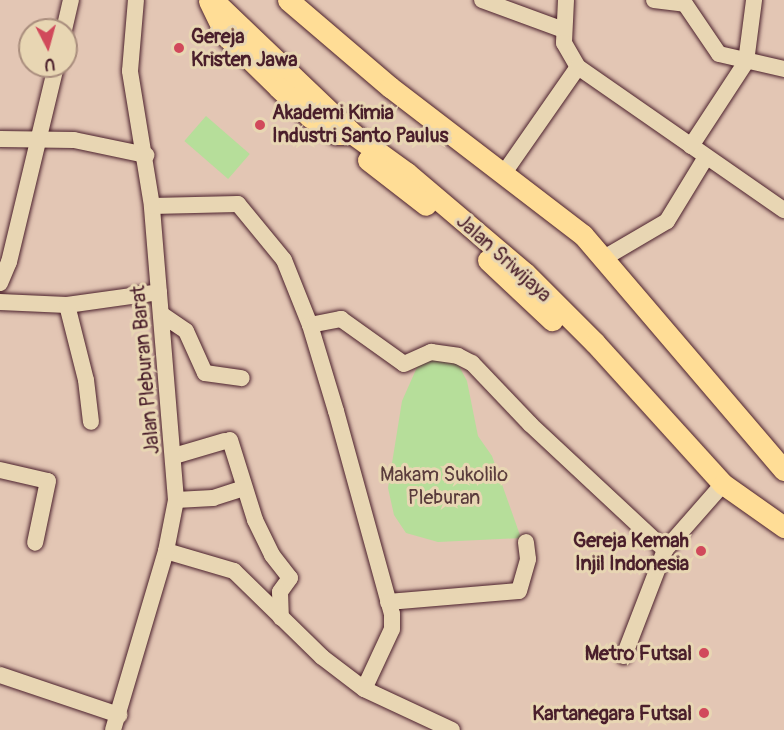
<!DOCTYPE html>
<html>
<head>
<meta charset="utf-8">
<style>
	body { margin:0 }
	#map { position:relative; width:784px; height:730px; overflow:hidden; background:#e3c6b4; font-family:Pangolin,sans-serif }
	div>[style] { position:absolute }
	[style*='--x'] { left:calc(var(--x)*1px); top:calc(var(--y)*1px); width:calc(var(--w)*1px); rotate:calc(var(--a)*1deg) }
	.green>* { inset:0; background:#b6de9a; transform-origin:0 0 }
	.roads { filter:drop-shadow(0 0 2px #4a1f2b) drop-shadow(0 0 2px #4a1f2b) }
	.minor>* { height:16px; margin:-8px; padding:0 8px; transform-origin:8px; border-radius:8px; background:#e8d6b3 }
	.major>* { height:21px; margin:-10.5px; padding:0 10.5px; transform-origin:10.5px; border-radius:10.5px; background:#ffdd96 }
	.dots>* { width:16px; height:16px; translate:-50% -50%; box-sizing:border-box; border:3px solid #e8d6b3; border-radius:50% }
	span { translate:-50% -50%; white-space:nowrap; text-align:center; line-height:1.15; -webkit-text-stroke:6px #e8d6b3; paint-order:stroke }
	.poi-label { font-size:20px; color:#4a1f2b; font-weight:700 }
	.left { translate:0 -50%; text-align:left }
	.right { translate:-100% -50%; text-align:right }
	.street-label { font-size:20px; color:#4a1f2b }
	.park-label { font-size:20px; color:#5a3c3c }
	.north { position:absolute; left:18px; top:18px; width:60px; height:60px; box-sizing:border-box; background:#e8d6b3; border:2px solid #a98d7d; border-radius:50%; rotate:174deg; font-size:16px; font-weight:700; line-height:24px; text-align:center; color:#4a1f2b }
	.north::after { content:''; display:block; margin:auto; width:21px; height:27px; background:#d1495b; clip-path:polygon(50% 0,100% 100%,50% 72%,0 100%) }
</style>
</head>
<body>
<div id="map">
	<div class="green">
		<i style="left:206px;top:116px;width:58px;height:33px;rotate:41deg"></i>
		<i style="clip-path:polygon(436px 358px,458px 364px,467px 381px,478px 436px,492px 456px,521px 538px,438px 542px,406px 533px,394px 515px,388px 488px,402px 401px,418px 365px)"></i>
	</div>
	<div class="roads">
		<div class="minor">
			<i style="--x:482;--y:0;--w:87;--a:20.1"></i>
			<i style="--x:566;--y:0;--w:43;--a:92.7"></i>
			<i style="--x:564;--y:43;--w:28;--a:60"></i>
			<i style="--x:578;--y:67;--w:251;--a:34.8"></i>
			<i style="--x:654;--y:0;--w:31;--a:7"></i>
			<i style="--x:685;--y:4;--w:60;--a:55.8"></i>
			<i style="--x:719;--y:54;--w:67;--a:13"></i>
			<i style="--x:64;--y:30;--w:31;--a:-77"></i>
			<i style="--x:0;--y:139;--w:74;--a:0.8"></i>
			<i style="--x:74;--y:140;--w:74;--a:11.8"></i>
			<i style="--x:691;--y:146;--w:100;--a:-56.8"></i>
			<i style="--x:746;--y:62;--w:63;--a:-82.6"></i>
			<i style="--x:504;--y:173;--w:129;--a:-55.1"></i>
			<i style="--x:152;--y:206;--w:86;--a:-1.3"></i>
			<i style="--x:238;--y:204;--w:72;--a:50.6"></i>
			<i style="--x:284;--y:260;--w:70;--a:68.2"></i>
			<i style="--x:310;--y:325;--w:90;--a:73.2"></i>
			<i style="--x:336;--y:411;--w:211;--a:74.6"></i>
			<i style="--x:392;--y:614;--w:15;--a:90"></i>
			<i style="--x:392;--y:629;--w:66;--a:115"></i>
			<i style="--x:604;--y:258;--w:73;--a:-30.4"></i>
			<i style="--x:667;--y:221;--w:75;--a:-58.6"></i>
			<i style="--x:0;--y:283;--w:23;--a:-67"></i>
			<i style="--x:9;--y:262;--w:202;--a:-76.5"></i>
			<i style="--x:0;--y:302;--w:67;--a:2.6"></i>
			<i style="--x:67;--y:305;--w:93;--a:-8"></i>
			<i style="--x:67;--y:305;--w:77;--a:75.8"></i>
			<i style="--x:86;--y:380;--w:42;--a:83.2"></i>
			<i style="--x:161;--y:314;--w:30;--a:34"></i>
			<i style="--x:186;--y:331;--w:46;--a:65.7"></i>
			<i style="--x:205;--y:373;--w:37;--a:8"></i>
			<i style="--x:310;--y:325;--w:32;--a:-11"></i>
			<i style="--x:341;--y:319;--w:77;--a:35.5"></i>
			<i style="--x:404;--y:364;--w:30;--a:-24"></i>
			<i style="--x:431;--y:352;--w:27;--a:8"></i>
			<i style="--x:458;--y:356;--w:16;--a:27"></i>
			<i style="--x:472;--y:363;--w:84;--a:46.4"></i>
			<i style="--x:530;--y:424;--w:185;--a:43"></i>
			<i style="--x:230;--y:440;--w:84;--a:72.6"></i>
			<i style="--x:255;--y:520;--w:39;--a:64"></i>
			<i style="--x:272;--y:555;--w:29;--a:52"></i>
			<i style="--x:290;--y:578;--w:17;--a:126"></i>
			<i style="--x:280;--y:592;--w:26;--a:88"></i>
			<i style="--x:174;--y:456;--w:53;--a:-16.4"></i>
			<i style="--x:0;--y:470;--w:49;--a:12.9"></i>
			<i style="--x:48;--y:481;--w:63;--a:101.8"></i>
			<i style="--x:176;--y:500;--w:37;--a:-3"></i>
			<i style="--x:213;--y:498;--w:33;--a:-18"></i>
			<i style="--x:166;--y:551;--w:71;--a:16.4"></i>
			<i style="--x:234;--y:571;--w:123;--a:44.3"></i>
			<i style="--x:322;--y:657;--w:53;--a:37.3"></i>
			<i style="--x:364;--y:689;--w:97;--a:25"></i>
			<i style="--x:388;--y:602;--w:131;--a:-4.8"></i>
			<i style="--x:519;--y:591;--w:33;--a:-74"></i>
			<i style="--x:528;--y:559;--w:17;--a:-97"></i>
			<i style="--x:624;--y:656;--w:114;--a:-68.9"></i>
			<i style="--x:665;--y:550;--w:88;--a:-48.7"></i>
			<i style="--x:0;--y:675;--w:126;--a:18.6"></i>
			<i style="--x:113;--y:730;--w:187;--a:-73.5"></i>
			<i style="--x:166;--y:551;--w:52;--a:-78.9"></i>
			<i style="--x:176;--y:500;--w:295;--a:-94.7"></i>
			<i style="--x:152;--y:206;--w:137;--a:-99.3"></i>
			<i style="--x:130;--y:71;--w:71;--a:-85.2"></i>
		</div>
		<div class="major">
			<i style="--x:213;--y:0;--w:194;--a:43.7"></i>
			<i style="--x:353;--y:134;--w:67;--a:35.8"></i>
			<i style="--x:407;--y:173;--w:155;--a:40.3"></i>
			<i style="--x:525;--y:273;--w:99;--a:45"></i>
			<i style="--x:595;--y:343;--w:190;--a:47.8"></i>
			<i style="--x:723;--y:484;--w:75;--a:35.2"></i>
			<i style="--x:288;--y:0;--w:134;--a:40.5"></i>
			<i style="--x:390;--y:87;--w:243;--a:37.5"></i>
			<i style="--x:583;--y:235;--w:309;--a:49.5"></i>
			<i style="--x:209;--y:1;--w:39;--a:64"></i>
			<i style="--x:226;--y:36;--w:73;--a:44.4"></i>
			<i style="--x:278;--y:87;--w:44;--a:43.2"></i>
			<i style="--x:310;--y:117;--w:31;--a:33"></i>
			<i style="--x:336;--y:134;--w:13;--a:0"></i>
			<i style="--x:368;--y:160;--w:73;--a:37.8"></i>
			<i style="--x:488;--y:260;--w:88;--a:43.2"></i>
		</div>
	</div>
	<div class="dots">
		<i style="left:179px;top:48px;background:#d1495b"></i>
		<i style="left:260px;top:125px;background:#d1495b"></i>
		<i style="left:701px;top:551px;background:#d1495b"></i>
		<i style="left:704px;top:653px;background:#d1495b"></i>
		<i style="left:704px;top:713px;background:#d1495b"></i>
	</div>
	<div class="poi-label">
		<span class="left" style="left:191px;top:48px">Gereja<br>Kristen Jawa</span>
		<span class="left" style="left:272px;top:124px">Akademi Kimia<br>Industri Santo Paulus</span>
		<span class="right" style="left:689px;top:552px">Gereja Kemah<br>Injil Indonesia</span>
		<span class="right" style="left:692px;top:653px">Metro Futsal</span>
		<span class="right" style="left:692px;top:713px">Kartanegara Futsal</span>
	</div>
	<div class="street-label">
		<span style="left:504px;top:258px;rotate:42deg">Jalan Sriwijaya</span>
		<span style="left:145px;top:370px;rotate:-95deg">Jalan Pleburan Barat</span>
	</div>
	<div class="park-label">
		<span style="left:444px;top:486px">Makam Sukolilo<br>Pleburan</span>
	</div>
	<div class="north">U</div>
</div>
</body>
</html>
